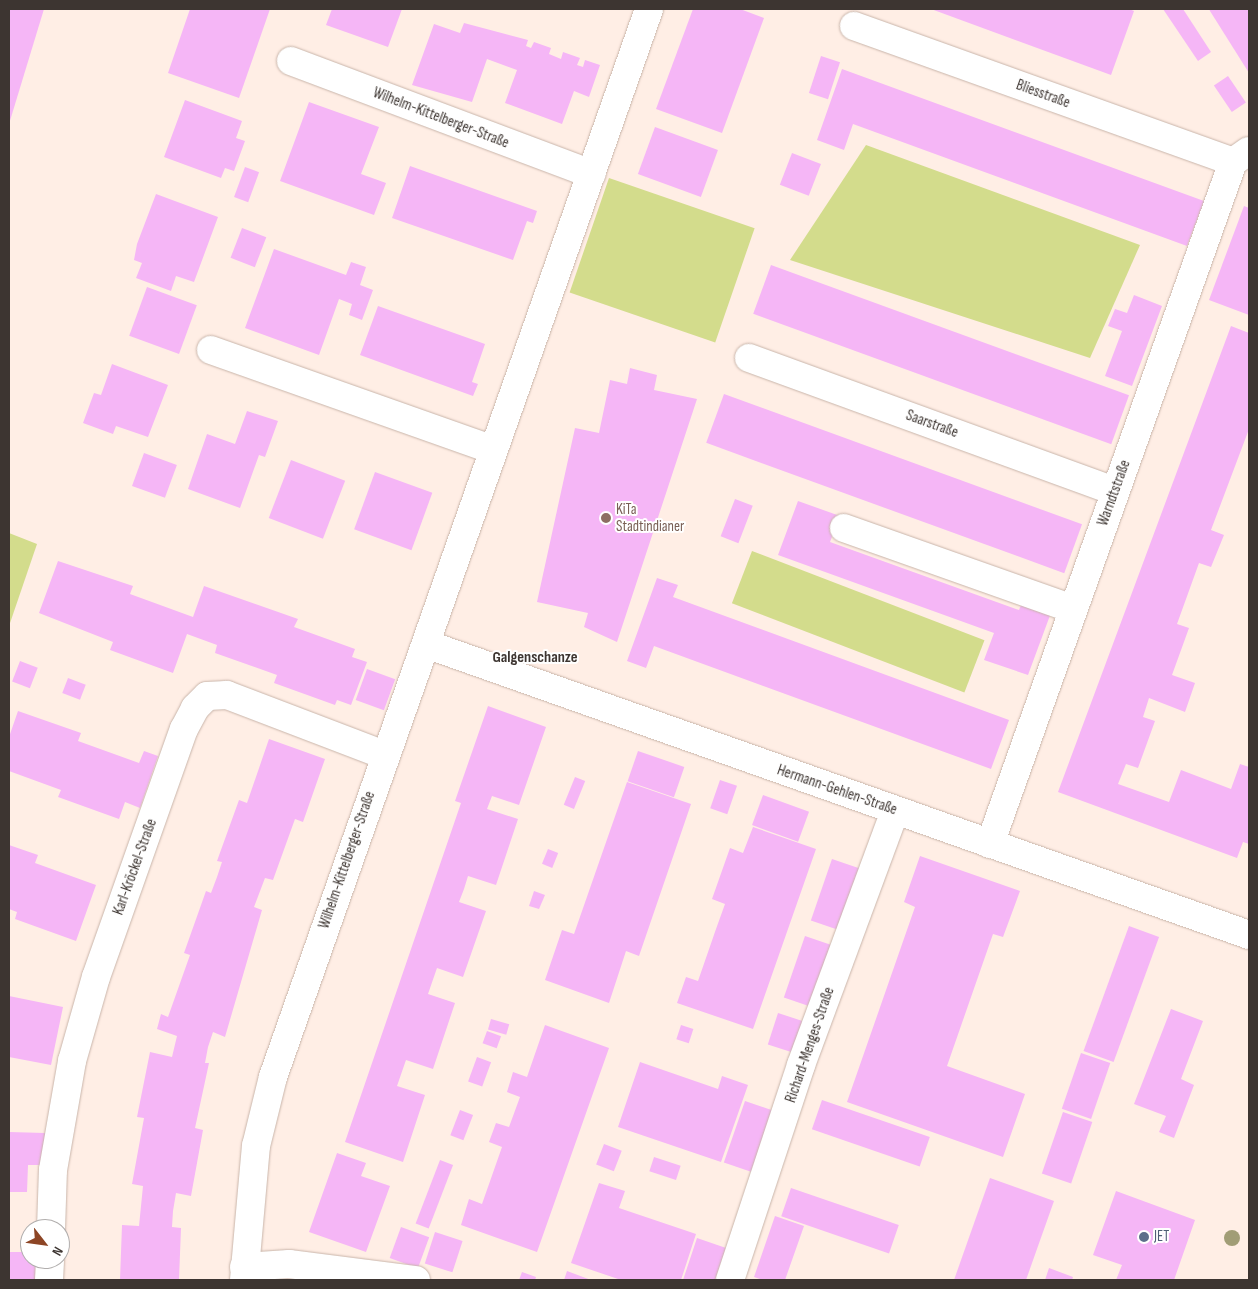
<!DOCTYPE html>
<html>
<head>
<meta charset="utf-8">
<style>
	body { margin:0 }
	#map { position:relative; width:1258px; height:1289px; overflow:hidden; background:#ffeee5; font-family:"Sofia Sans Condensed",sans-serif }
	div>[style] { position:absolute }
	[style*='--x'] { left:calc(var(--x)*1px); top:calc(var(--y)*1px); width:calc(var(--w)*1px); rotate:calc(var(--a)*1deg) }
	.green>* { inset:0; background:#d3dc8c; transform-origin:0 0 }
	.building>* { inset:0; background:#f5b6f6; transform-origin:0 0 }
	.roads { filter:drop-shadow(0 0 1px #c9b5aa) drop-shadow(0 0 1px #c9b5aa) }
	.minor>* { height:28px; margin:-14px; padding:0 14px; transform-origin:14px; border-radius:14px; background:#fff }
	.trees>* { width:16px; height:16px; margin:-8px; border-radius:50%; background:#a19d76 }
	.dots>* { width:14px; height:14px; translate:-50% -50%; box-sizing:border-box; border:2px solid #fff; border-radius:50% }
	span { translate:-50% -50%; white-space:nowrap; text-align:center; line-height:1.15; -webkit-text-stroke:4px #fff; paint-order:stroke }
	.street-label { font-size:15px; color:#3d3531 }
	.education-label { font-size:15px; color:#785e54 }
	.left { translate:0 -50%; text-align:left }
	.service-label { font-size:15px; color:#4e5e75 }
	.neighbourhood-label { font-size:16px; color:#3d3531; font-weight:700 }
	.frame { position:absolute; inset:0; border:10px solid #3d3531; pointer-events:none }
	.north { position:absolute; left:20px; top:1219px; width:50px; height:50px; box-sizing:border-box; background:#fff; border:1px solid #b1aead; border-radius:50%; rotate:120deg; font-size:14px; font-weight:700; line-height:20px; text-align:center; color:#3d3531 }
	.north::after { content:''; display:block; margin:auto; width:18px; height:22px; background:#8d4525; clip-path:polygon(50% 0,100% 100%,50% 72%,0 100%) }
</style>
</head>
<body>
<div id="map">
	<div class="green">
		<i style="clip-path:polygon(866px 145px,1140px 245px,1090px 358px,790px 260px)"></i>
		<i style="left:609px;top:178px;width:154px;height:121px;rotate:19deg"></i>
		<i style="clip-path:polygon(9px 533px,37px 544px,9px 626px)"></i>
		<i style="left:752px;top:551px;width:249px;height:56px;rotate:21deg"></i>
	</div>
	<div class="building">
		<i style="clip-path:polygon(9px 9px,44px 9px,9px 124px)"></i>
		<i style="clip-path:polygon(190px 9px,270px 9px,239px 98px,168px 73px)"></i>
		<i style="clip-path:polygon(332px 9px,402px 9px,388px 47px,326px 25px)"></i>
		<i style="clip-path:polygon(693px 9px,740px 9px,764px 18px,722px 133px,656px 109px)"></i>
		<i style="clip-path:polygon(931px 9px,1129px 9px,1134px 11px,1111px 75px)"></i>
		<i style="clip-path:polygon(1163px 9px,1183px 9px,1211px 52px,1198px 61px)"></i>
		<i style="clip-path:polygon(1209px 9px,1249px 9px,1249px 73px,1210px 11px)"></i>
		<i style="clip-path:polygon(464px 23px,528px 40px,526px 46px,531px 48px,534px 42px,551px 48px,549px 54px,561px 59px,563px 52px,580px 58px,577px 65px,583px 67px,585px 60px,600px 65px,589px 97px,574px 91px,562px 124px,505px 103px,517px 70px,487px 59px,472px 102px,412px 85px,434px 24px,460px 33px)"></i>
		<i style="left:821px;top:56px;width:20px;height:39px;rotate:18deg"></i>
		<i style="clip-path:polygon(842px 69px,1204px 201px,1187px 246px,853px 124px,844px 150px,817px 140px)"></i>
		<i style="left:1228px;top:76px;width:32px;height:17px;rotate:56deg"></i>
		<i style="clip-path:polygon(185px 100px,242px 121px,236px 138px,245px 141px,234px 171px,225px 168px,221px 178px,164px 157px)"></i>
		<i style="clip-path:polygon(309px 102px,379px 127px,361px 174px,386px 183px,374px 215px,280px 181px)"></i>
		<i style="left:655px;top:127px;width:67px;height:50px;rotate:20deg"></i>
		<i style="left:792px;top:153px;width:31px;height:34px;rotate:21deg"></i>
		<i style="clip-path:polygon(410px 166px,537px 211px,533px 223px,527px 221px,513px 260px,392px 218px)"></i>
		<i style="left:245px;top:167px;width:15px;height:32px;rotate:20deg"></i>
		<i style="clip-path:polygon(156px 194px,218px 217px,194px 282px,176px 276px,171px 291px,136px 278px,142px 263px,134px 260px,137px 244px)"></i>
		<i style="clip-path:polygon(1244px 206px,1249px 208px,1249px 315px,1209px 300px)"></i>
		<i style="left:242px;top:228px;width:26px;height:32px;rotate:21deg"></i>
		<i style="clip-path:polygon(274px 249px,346px 275px,351px 262px,366px 267px,360px 285px,373px 290px,362px 320px,349px 315px,352px 304px,339px 299px,319px 355px,245px 328px)"></i>
		<i style="left:771px;top:265px;width:381px;height:52px;rotate:20deg"></i>
		<i style="left:147px;top:287px;width:53px;height:52px;rotate:20deg"></i>
		<i style="clip-path:polygon(1134px 295px,1162px 306px,1132px 386px,1105px 376px,1122px 331px,1108px 326px,1115px 309px,1127px 313px)"></i>
		<i style="clip-path:polygon(378px 306px,485px 344px,472px 382px,478px 384px,473px 396px,360px 355px)"></i>
		<i style="clip-path:polygon(1231px 326px,1249px 333px,1249px 429px,1211px 530px,1224px 535px,1211px 567px,1199px 563px,1177px 624px,1189px 628px,1172px 675px,1195px 683px,1185px 712px,1149px 698px,1143px 717px,1155px 721px,1138px 768px,1126px 764px,1118px 784px,1169px 802px,1181px 770px,1231px 789px,1240px 764px,1249px 767px,1249px 844px,1243px 842px,1237px 858px,1058px 792px)"></i>
		<i style="clip-path:polygon(112px 364px,168px 385px,148px 437px,116px 426px,113px 434px,83px 423px,94px 393px,101px 395px)"></i>
		<i style="clip-path:polygon(630px 368px,657px 375px,654px 390px,697px 399px,617px 642px,584px 627px,588px 613px,537px 602px,575px 428px,599px 433px,610px 380px,627px 384px)"></i>
		<i style="left:724px;top:394px;width:381px;height:52px;rotate:20deg"></i>
		<i style="clip-path:polygon(247px 411px,278px 421px,265px 457px,259px 455px,240px 508px,188px 489px,207px 434px,235px 444px)"></i>
		<i style="left:144px;top:453px;width:35px;height:35px;rotate:20deg"></i>
		<i style="left:291px;top:460px;width:58px;height:62px;rotate:21deg"></i>
		<i style="left:375px;top:472px;width:61px;height:61px;rotate:20deg"></i>
		<i style="left:735px;top:499px;width:19px;height:40px;rotate:21deg"></i>
		<i style="clip-path:polygon(798px 501px,840px 516px,830px 542px,1019px 610px,1023px 600px,1052px 610px,1028px 675px,984px 660px,994px 633px,778px 555px)"></i>
		<i style="clip-path:polygon(58px 561px,133px 586px,130px 594px,193px 617px,204px 586px,298px 619px,294px 627px,355px 649px,352px 657px,367px 662px,351px 705px,337px 700px,335px 705px,274px 683px,277px 675px,215px 653px,217px 645px,187px 634px,173px 673px,110px 650px,113px 642px,39px 613px)"></i>
		<i style="clip-path:polygon(657px 578px,678px 585px,673px 597px,1009px 720px,991px 769px,654px 646px,646px 668px,627px 661px)"></i>
		<i style="left:20px;top:661px;width:19px;height:22px;rotate:21deg"></i>
		<i style="left:367px;top:669px;width:30px;height:33px;rotate:20deg"></i>
		<i style="left:68px;top:678px;width:19px;height:16px;rotate:21deg"></i>
		<i style="clip-path:polygon(488px 706px,546px 727px,519px 805px,492px 796px,487px 809px,518px 819px,496px 885px,468px 876px,464px 889px,459px 902px,486px 911px,463px 977px,437px 968px,428px 994px,455px 1003px,433px 1069px,406px 1060px,397px 1086px,425px 1095px,403px 1162px,345px 1142px,461px 803px,455px 801px)"></i>
		<i style="clip-path:polygon(18px 711px,81px 733px,78px 741px,139px 763px,144px 751px,158px 756px,140px 808px,125px 802px,119px 819px,58px 797px,61px 790px,9px 771px,9px 737px)"></i>
		<i style="clip-path:polygon(269px 739px,325px 759px,303px 822px,295px 819px,273px 880px,265px 878px,254px 907px,262px 910px,225px 1037px,213px 1032px,208px 1047px,205px 1063px,209px 1063px,195px 1128px,203px 1130px,191px 1196px,176px 1193px,173px 1211px,172px 1227px,181px 1228px,179px 1280px,120px 1280px,122px 1225px,139px 1226px,143px 1186px,132px 1184px,144px 1118px,137px 1117px,150px 1052px,172px 1057px,177px 1036px,157px 1029px,161px 1014px,168px 1017px,190px 955px,184px 953px,206px 891px,211px 893px,217px 877px,222px 862px,217px 861px,239px 800px,247px 803px)"></i>
		<i style="left:638px;top:751px;width:49px;height:32px;rotate:19deg"></i>
		<i style="left:575px;top:777px;width:11px;height:30px;rotate:22deg"></i>
		<i style="left:720px;top:780px;width:18px;height:30px;rotate:19deg"></i>
		<i style="clip-path:polygon(627px 782px,691px 804px,639px 956px,626px 951px,609px 1003px,545px 980px,562px 930px,574px 934px)"></i>
		<i style="left:763px;top:795px;width:49px;height:32px;rotate:20deg"></i>
		<i style="clip-path:polygon(753px 827px,816px 849px,753px 1029px,677px 1003px,686px 977px,698px 981px,716px 929px,725px 904px,712px 899px,730px 848px,743px 853px)"></i>
		<i style="clip-path:polygon(9px 845px,38px 855px,35px 863px,96px 885px,76px 941px,15px 919px,17px 912px,9px 909px)"></i>
		<i style="left:548px;top:849px;width:11px;height:16px;rotate:22deg"></i>
		<i style="clip-path:polygon(920px 856px,1020px 891px,1003px 937px,993px 934px,947px 1066px,1025px 1094px,1003px 1157px,847px 1102px,915px 907px,904px 902px)"></i>
		<i style="left:832px;top:859px;width:31px;height:65px;rotate:19deg"></i>
		<i style="clip-path:polygon(534px 891px,545px 895px,539px 909px,529px 906px)"></i>
		<i style="left:1129px;top:926px;width:32px;height:133px;rotate:20deg"></i>
		<i style="left:805px;top:936px;width:31px;height:65px;rotate:19deg"></i>
		<i style="clip-path:polygon(9px 996px,63px 1007px,51px 1065px,9px 1057px)"></i>
		<i style="clip-path:polygon(1171px 1009px,1203px 1021px,1181px 1079px,1194px 1085px,1174px 1138px,1159px 1132px,1166px 1116px,1134px 1104px)"></i>
		<i style="left:778px;top:1013px;width:32px;height:33px;rotate:18deg"></i>
		<i style="left:491px;top:1019px;width:19px;height:11px;rotate:16deg"></i>
		<i style="clip-path:polygon(545px 1025px,609px 1048px,537px 1252px,461px 1225px,469px 1199px,482px 1204px,502px 1147px,489px 1142px,496px 1123px,509px 1127px,520px 1097px,507px 1092px,513px 1072px,527px 1077px)"></i>
		<i style="left:681px;top:1025px;width:13px;height:15px;rotate:18deg"></i>
		<i style="left:487px;top:1031px;width:15px;height:13px;rotate:20deg"></i>
		<i style="left:1081px;top:1053px;width:31px;height:59px;rotate:19deg"></i>
		<i style="left:477px;top:1057px;width:15px;height:26px;rotate:20deg"></i>
		<i style="clip-path:polygon(640px 1062px,718px 1089px,722px 1076px,748px 1085px,721px 1162px,618px 1127px)"></i>
		<i style="left:822px;top:1100px;width:114px;height:31px;rotate:19deg"></i>
		<i style="left:745px;top:1101px;width:31px;height:65px;rotate:19deg"></i>
		<i style="left:460px;top:1110px;width:14px;height:27px;rotate:21deg"></i>
		<i style="left:1063px;top:1112px;width:31px;height:65px;rotate:19deg"></i>
		<i style="clip-path:polygon(9px 1132px,45px 1133px,44px 1165px,28px 1165px,27px 1192px,9px 1192px)"></i>
		<i style="left:604px;top:1144px;width:19px;height:22px;rotate:21deg"></i>
		<i style="clip-path:polygon(337px 1153px,366px 1163px,361px 1176px,390px 1186px,366px 1252px,309px 1232px)"></i>
		<i style="left:654px;top:1157px;width:28px;height:15px;rotate:18deg"></i>
		<i style="left:440px;top:1160px;width:14px;height:68px;rotate:21deg"></i>
		<i style="clip-path:polygon(990px 1178px,1054px 1201px,1026px 1280px,954px 1280px)"></i>
		<i style="clip-path:polygon(599px 1183px,625px 1191px,619px 1208px,696px 1234px,681px 1280px,621px 1280px,571px 1263px)"></i>
		<i style="left:791px;top:1188px;width:114px;height:30px;rotate:19deg"></i>
		<i style="clip-path:polygon(1116px 1191px,1195px 1220px,1174px 1280px,1116px 1280px,1122px 1265px,1093px 1255px)"></i>
		<i style="clip-path:polygon(775px 1216px,804px 1226px,785px 1280px,763px 1280px,754px 1277px)"></i>
		<i style="left:401px;top:1227px;width:30px;height:33px;rotate:20deg"></i>
		<i style="left:435px;top:1232px;width:29px;height:33px;rotate:18deg"></i>
		<i style="clip-path:polygon(697px 1238px,726px 1248px,715px 1280px,683px 1280px)"></i>
		<i style="clip-path:polygon(9px 1252px,30px 1252px,30px 1259px,38px 1259px,38px 1280px,9px 1280px)"></i>
		<i style="clip-path:polygon(1049px 1268px,1073px 1277px,1072px 1280px,1045px 1280px)"></i>
		<i style="clip-path:polygon(567px 1271px,591px 1280px,564px 1280px)"></i>
		<i style="clip-path:polygon(522px 1272px,536px 1277px,535px 1280px,519px 1280px)"></i>
	</div>
	<div class="roads">
		<div class="minor">
			<i style="--x:854;--y:26;--w:403;--a:19.7"></i>
			<i style="--x:291;--y:61;--w:321;--a:20.6"></i>
			<i style="--x:211;--y:350;--w:297;--a:19.5"></i>
			<i style="--x:749;--y:358;--w:389;--a:20"></i>
			<i style="--x:844;--y:528;--w:243;--a:19.5"></i>
			<i style="--x:426;--y:644;--w:873;--a:19.47"></i>
			<i style="--x:990;--y:844;--w:724;--a:-70.39"></i>
			<i style="--x:1233;--y:162;--w:19;--a:-35"></i>
			<i style="--x:51;--y:1229;--w:59;--a:-88.1"></i>
			<i style="--x:53;--y:1170;--w:111;--a:-80.1"></i>
			<i style="--x:72;--y:1061;--w:87;--a:-74.1"></i>
			<i style="--x:96;--y:977;--w:263;--a:-70.5"></i>
			<i style="--x:184;--y:729;--w:24;--a:-62"></i>
			<i style="--x:195;--y:708;--w:17;--a:-45"></i>
			<i style="--x:207;--y:696;--w:20;--a:-3"></i>
			<i style="--x:227;--y:695;--w:168;--a:20.9"></i>
			<i style="--x:244;--y:1267;--w:45;--a:-3.8"></i>
			<i style="--x:289;--y:1264;--w:128;--a:7.2"></i>
			<i style="--x:49;--y:1280;--w:21;--a:-87"></i>
			<i style="--x:244;--y:1280;--w:135;--a:-84.9"></i>
			<i style="--x:256;--y:1146;--w:71;--a:-76.2"></i>
			<i style="--x:273;--y:1077;--w:1132;--a:-70.6"></i>
			<i style="--x:730;--y:1280;--w:226;--a:-71.7"></i>
			<i style="--x:801;--y:1065;--w:271;--a:-69.7"></i>
		</div>
	</div>
	<div class="trees">
		<i style="left:1232px;top:1238px"></i>
	</div>
	<div class="dots">
		<i style="left:606px;top:518px;background:#8d6e63"></i>
		<i style="left:1144px;top:1237px;background:#5c6f8a"></i>
	</div>
	<div class="street-label">
		<span style="left:1043px;top:94px;rotate:20deg">Bliesstraße</span>
		<span style="left:441px;top:118px;rotate:21deg">Wilhelm-Kittelberger-Straße</span>
		<span style="left:932px;top:424px;rotate:20deg">Saarstraße</span>
		<span style="left:1114px;top:493px;rotate:-70deg">Warndtstraße</span>
		<span style="left:837px;top:790px;rotate:19deg">Hermann-Gehlen-Straße</span>
		<span style="left:347px;top:860px;rotate:-71deg">Wilhelm-Kittelberger-Straße</span>
		<span style="left:135px;top:867px;rotate:-70deg">Karl-Kröckel-Straße</span>
		<span style="left:810px;top:1045px;rotate:-71deg">Richard-Menges-Straße</span>
	</div>
	<div class="education-label">
		<span class="left" style="left:616px;top:518px">KiTa<br>Stadtindianer</span>
	</div>
	<div class="service-label">
		<span class="left" style="left:1154px;top:1237px">JET</span>
	</div>
	<div class="neighbourhood-label">
		<span style="left:535px;top:658px">Galgenschanze</span>
	</div>
	<div class="frame"></div>
	<div class="north">N</div>
</div>
</body>
</html>
